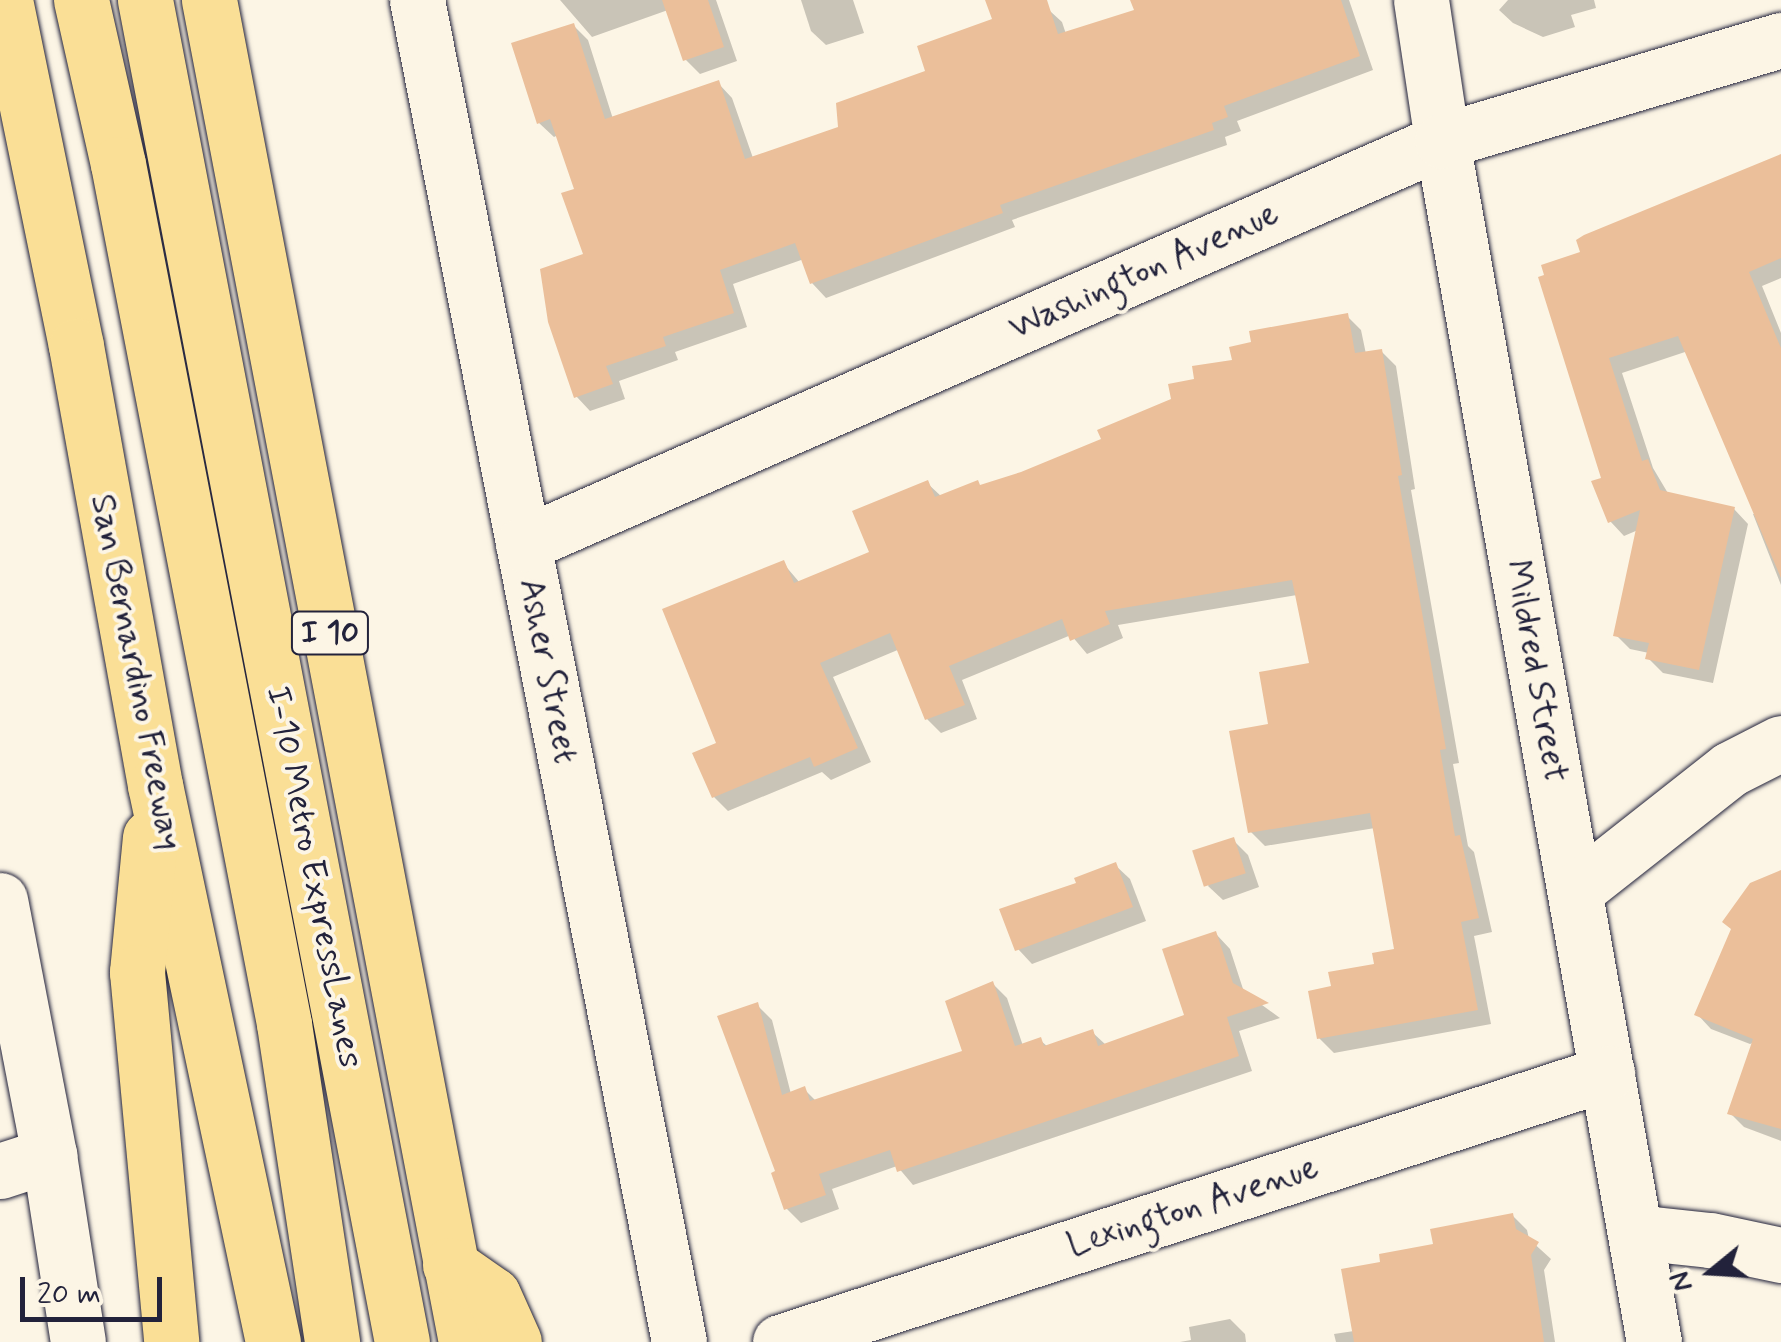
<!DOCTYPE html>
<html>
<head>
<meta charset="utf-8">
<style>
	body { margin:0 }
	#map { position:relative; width:1781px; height:1342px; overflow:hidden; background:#fcf5e5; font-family:Mynerve,sans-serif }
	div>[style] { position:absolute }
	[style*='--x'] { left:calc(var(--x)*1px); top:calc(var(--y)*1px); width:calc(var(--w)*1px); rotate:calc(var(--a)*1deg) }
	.shadow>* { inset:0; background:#0003 }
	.building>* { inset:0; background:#ebbf9a; transform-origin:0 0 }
	.roads { filter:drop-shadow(0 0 2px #22223b) drop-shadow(0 0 2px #22223b) }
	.minor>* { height:55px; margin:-27.5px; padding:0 27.5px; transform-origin:27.5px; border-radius:27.5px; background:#fcf5e5 }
	.highway>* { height:55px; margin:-27.5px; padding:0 27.5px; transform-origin:27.5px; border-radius:27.5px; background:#fadf96 }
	span { translate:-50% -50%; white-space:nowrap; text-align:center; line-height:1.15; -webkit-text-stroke:8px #fcf5e5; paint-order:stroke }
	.shield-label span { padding:2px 8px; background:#fcf5e5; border:2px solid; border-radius:8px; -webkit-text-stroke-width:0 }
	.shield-label { font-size:32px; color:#22223b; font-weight:700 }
	.street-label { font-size:35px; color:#22223b }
	.north { position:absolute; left:1661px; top:1222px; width:100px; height:100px; -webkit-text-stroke:8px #fcf5e5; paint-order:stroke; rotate:252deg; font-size:28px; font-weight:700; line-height:40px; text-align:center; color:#22223b }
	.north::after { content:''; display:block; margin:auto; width:35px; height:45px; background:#22223b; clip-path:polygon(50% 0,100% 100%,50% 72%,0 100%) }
	.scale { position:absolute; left:20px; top:1277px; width:142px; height:45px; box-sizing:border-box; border:5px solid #22223b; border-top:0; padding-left:12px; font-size:30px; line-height:35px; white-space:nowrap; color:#22223b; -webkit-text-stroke:8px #fcf5e5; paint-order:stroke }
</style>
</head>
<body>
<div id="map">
	<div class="shadow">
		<i style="clip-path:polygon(560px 0,716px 0,737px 61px,700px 74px,685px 59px,668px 10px,592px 37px)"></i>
		<i style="clip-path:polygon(801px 0,853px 0,864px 33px,826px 45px,811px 31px)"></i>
		<i style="clip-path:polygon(988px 0,1038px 0,1062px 22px,1066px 34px,1137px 11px,1133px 0,1349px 0,1373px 70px,1237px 121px,1241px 131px,1225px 137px,1227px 145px,1012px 220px,1015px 227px,826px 298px,812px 283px,804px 259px,733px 284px,747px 327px,675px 352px,678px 360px,619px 381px,625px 399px,590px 411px,576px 396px,586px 255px,577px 190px,558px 135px,554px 137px,539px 123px,573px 25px,588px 40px,613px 119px,718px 83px,732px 98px,753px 158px,841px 128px,928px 73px,995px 20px)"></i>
		<i style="clip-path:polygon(1508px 0,1594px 0,1596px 8px,1571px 15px,1575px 27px,1543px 37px,1513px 23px,1499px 10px)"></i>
		<i style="clip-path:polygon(1781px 156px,1781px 278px,1762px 286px,1781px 333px,1781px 585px,1753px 514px,1757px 514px,1688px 351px,1622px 373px,1653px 468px,1669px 495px,1734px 509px,1748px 524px,1713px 683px,1663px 673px,1648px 658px,1649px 653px,1630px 649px,1616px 635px,1638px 530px,1624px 536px,1610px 521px,1583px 254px)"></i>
		<i style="clip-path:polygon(1347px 316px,1361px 330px,1366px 354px,1381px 351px,1396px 366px,1415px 489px,1411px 490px,1459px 763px,1453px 764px,1468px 846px,1474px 852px,1492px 932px,1474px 936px,1491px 1024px,1334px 1053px,1319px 1038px,1334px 988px,1397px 951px,1375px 828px,1265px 846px,1250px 831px,1271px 726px,1312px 665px,1297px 595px,1118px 625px,1123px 638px,1087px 654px,1071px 635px,962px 680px,977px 719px,941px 733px,927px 719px,900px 649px,833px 677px,871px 762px,831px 780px,822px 772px,728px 811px,714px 797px,719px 744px,783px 563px,800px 583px,872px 553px,927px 483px,942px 497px,1022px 474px,1104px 440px,1235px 362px)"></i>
		<i style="clip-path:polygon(1233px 840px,1248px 855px,1259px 887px,1223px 900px,1208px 886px)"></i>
		<i style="clip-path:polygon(1115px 865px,1130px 879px,1146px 921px,1032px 964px,1018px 949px,1079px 885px)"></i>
		<i style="clip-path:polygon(1781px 872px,1781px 1032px,1750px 1044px,1711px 1029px,1697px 1014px)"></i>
		<i style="clip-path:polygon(1216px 934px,1230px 949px,1244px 992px,1280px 1018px,1239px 1031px,1252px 1071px,913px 1185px,897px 1166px,832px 1189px,839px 1209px,801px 1223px,786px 1208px,757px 1005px,772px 1020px,791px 1094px,804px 1089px,816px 1101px,965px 1053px,993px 984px,1007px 998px,1023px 1046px,1040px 1040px,1048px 1047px,1092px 1032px,1106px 1045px,1187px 1016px)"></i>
		<i style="clip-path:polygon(1781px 1048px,1781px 1141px,1744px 1127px,1730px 1113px)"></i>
		<i style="clip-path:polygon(1512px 1215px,1527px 1230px,1529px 1239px,1551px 1259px,1544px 1270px,1555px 1342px,1336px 1342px,1334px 1334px,1354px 1331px,1383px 1264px)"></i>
		<i style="clip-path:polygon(1230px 1319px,1245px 1334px,1246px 1342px,1180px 1342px,1191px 1340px,1189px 1327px)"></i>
	</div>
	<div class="building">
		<i style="clip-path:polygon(662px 0,708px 0,724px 47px,683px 61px)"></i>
		<i style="clip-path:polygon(985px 0,1047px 0,1058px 34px,1134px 10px,1130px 0,1341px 0,1360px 56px,1224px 106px,1228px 117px,1212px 123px,1214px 130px,1000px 205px,1003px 213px,810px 284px,795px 243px,720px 270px,734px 313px,663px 337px,666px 346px,606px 366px,613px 384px,574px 398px,548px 322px,540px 269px,583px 254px,561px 193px,574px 189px,550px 119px,537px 124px,511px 43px,574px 23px,605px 119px,719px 80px,745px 159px,838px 127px,836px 103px,925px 71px,917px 46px,992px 19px)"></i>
		<i style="clip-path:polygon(1781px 154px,1781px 258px,1749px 272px,1781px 348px,1781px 578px,1678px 336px,1609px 358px,1642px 461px,1648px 459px,1660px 490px,1735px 507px,1699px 670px,1645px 659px,1649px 643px,1613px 636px,1640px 510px,1608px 523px,1591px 481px,1601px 478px,1538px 277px,1544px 275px,1541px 265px,1580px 252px,1576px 240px,1584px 235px)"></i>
		<i style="clip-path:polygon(1348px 313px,1355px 353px,1382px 349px,1402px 475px,1398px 476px,1446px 749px,1440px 750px,1455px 836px,1460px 835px,1479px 918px,1461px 922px,1478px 1010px,1317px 1039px,1308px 991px,1331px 986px,1328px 972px,1374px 964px,1372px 953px,1394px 949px,1370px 813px,1248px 833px,1229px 731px,1268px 724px,1259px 672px,1309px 663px,1292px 580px,1105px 611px,1110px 624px,1070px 641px,1062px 619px,949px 666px,965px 705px,925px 720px,890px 633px,820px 663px,858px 748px,814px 767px,810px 757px,712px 798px,692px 753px,716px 743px,662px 609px,784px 560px,794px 583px,869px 552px,852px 511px,928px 480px,935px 497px,978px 480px,980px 485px,1021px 472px,1101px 439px,1097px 430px,1171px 399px,1168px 384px,1194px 379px,1192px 366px,1232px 360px,1229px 347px,1251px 342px,1249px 331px)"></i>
		<i style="left:1234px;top:837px;width:38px;height:44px;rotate:72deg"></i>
		<i style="clip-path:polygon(1116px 862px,1133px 907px,1015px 951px,999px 909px,1076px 883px,1074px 878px)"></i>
		<i style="clip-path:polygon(1781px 870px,1781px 1129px,1727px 1114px,1753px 1039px,1694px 1015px,1731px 929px,1722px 922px,1750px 883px)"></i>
		<i style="clip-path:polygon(1216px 931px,1233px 983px,1269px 1003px,1227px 1017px,1239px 1056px,897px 1172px,890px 1150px,819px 1174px,826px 1195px,784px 1210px,771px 1173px,775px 1171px,717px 1016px,758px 1002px,782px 1095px,805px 1086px,810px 1101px,962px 1051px,945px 1001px,993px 981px,1015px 1046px,1041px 1037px,1044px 1046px,1093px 1029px,1098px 1046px,1184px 1015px,1162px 949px)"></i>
		<i style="clip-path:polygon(1513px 1213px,1516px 1229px,1539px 1242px,1531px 1255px,1544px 1342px,1354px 1342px,1341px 1269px,1380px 1262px,1379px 1254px,1433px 1244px,1430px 1229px)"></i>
	</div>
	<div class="roads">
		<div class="minor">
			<i style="--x:417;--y:0;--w:1367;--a:78.95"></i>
			<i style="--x:1421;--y:0;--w:143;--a:81.5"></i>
			<i style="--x:1442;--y:141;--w:1220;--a:79.99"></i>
			<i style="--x:523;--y:544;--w:1003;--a:-23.68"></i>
			<i style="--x:1442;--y:141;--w:354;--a:-16.6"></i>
			<i style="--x:1575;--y:891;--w:197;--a:-38.2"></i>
			<i style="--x:1730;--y:769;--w:57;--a:-27"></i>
			<i style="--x:0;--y:900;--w:260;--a:79.1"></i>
			<i style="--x:49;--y:1155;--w:189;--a:81.2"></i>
			<i style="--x:0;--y:1171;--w:52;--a:-18.1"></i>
			<i style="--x:1635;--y:1232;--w:75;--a:6.1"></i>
			<i style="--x:1710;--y:1240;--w:73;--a:11.9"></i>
			<i style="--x:780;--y:1342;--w:870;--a:-18.02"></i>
		</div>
		<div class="highway">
			<i style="--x:5;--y:0;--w:353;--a:78.4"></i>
			<i style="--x:76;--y:346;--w:446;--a:79.8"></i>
			<i style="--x:155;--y:785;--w:569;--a:78.04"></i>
			<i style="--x:81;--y:0;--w:168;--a:77.3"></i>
			<i style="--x:118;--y:164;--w:876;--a:79.07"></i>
			<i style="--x:284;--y:1024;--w:322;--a:81.4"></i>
			<i style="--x:145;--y:0;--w:1366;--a:79.16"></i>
			<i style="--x:209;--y:0;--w:1366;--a:79.16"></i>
			<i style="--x:150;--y:837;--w:136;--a:95.5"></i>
			<i style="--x:137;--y:972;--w:372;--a:84.7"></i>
			<i style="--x:450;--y:1265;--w:52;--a:34.9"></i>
			<i style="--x:493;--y:1295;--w:51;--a:65.9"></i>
		</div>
	</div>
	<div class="shield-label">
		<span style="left:330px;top:633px">I 10</span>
	</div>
	<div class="street-label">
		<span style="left:1144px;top:271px;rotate:-24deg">Washington Avenue</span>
		<span style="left:548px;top:671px;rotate:79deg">Asher Street</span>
		<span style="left:1536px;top:671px;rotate:80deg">Mildred Street</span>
		<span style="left:136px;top:672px;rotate:79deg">San Bernardino Freeway</span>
		<span style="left:314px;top:877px;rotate:79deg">I-10 Metro ExpressLanes</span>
		<span style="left:1193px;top:1207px;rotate:-18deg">Lexington Avenue</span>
	</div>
	<div class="north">N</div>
	<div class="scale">20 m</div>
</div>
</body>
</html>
